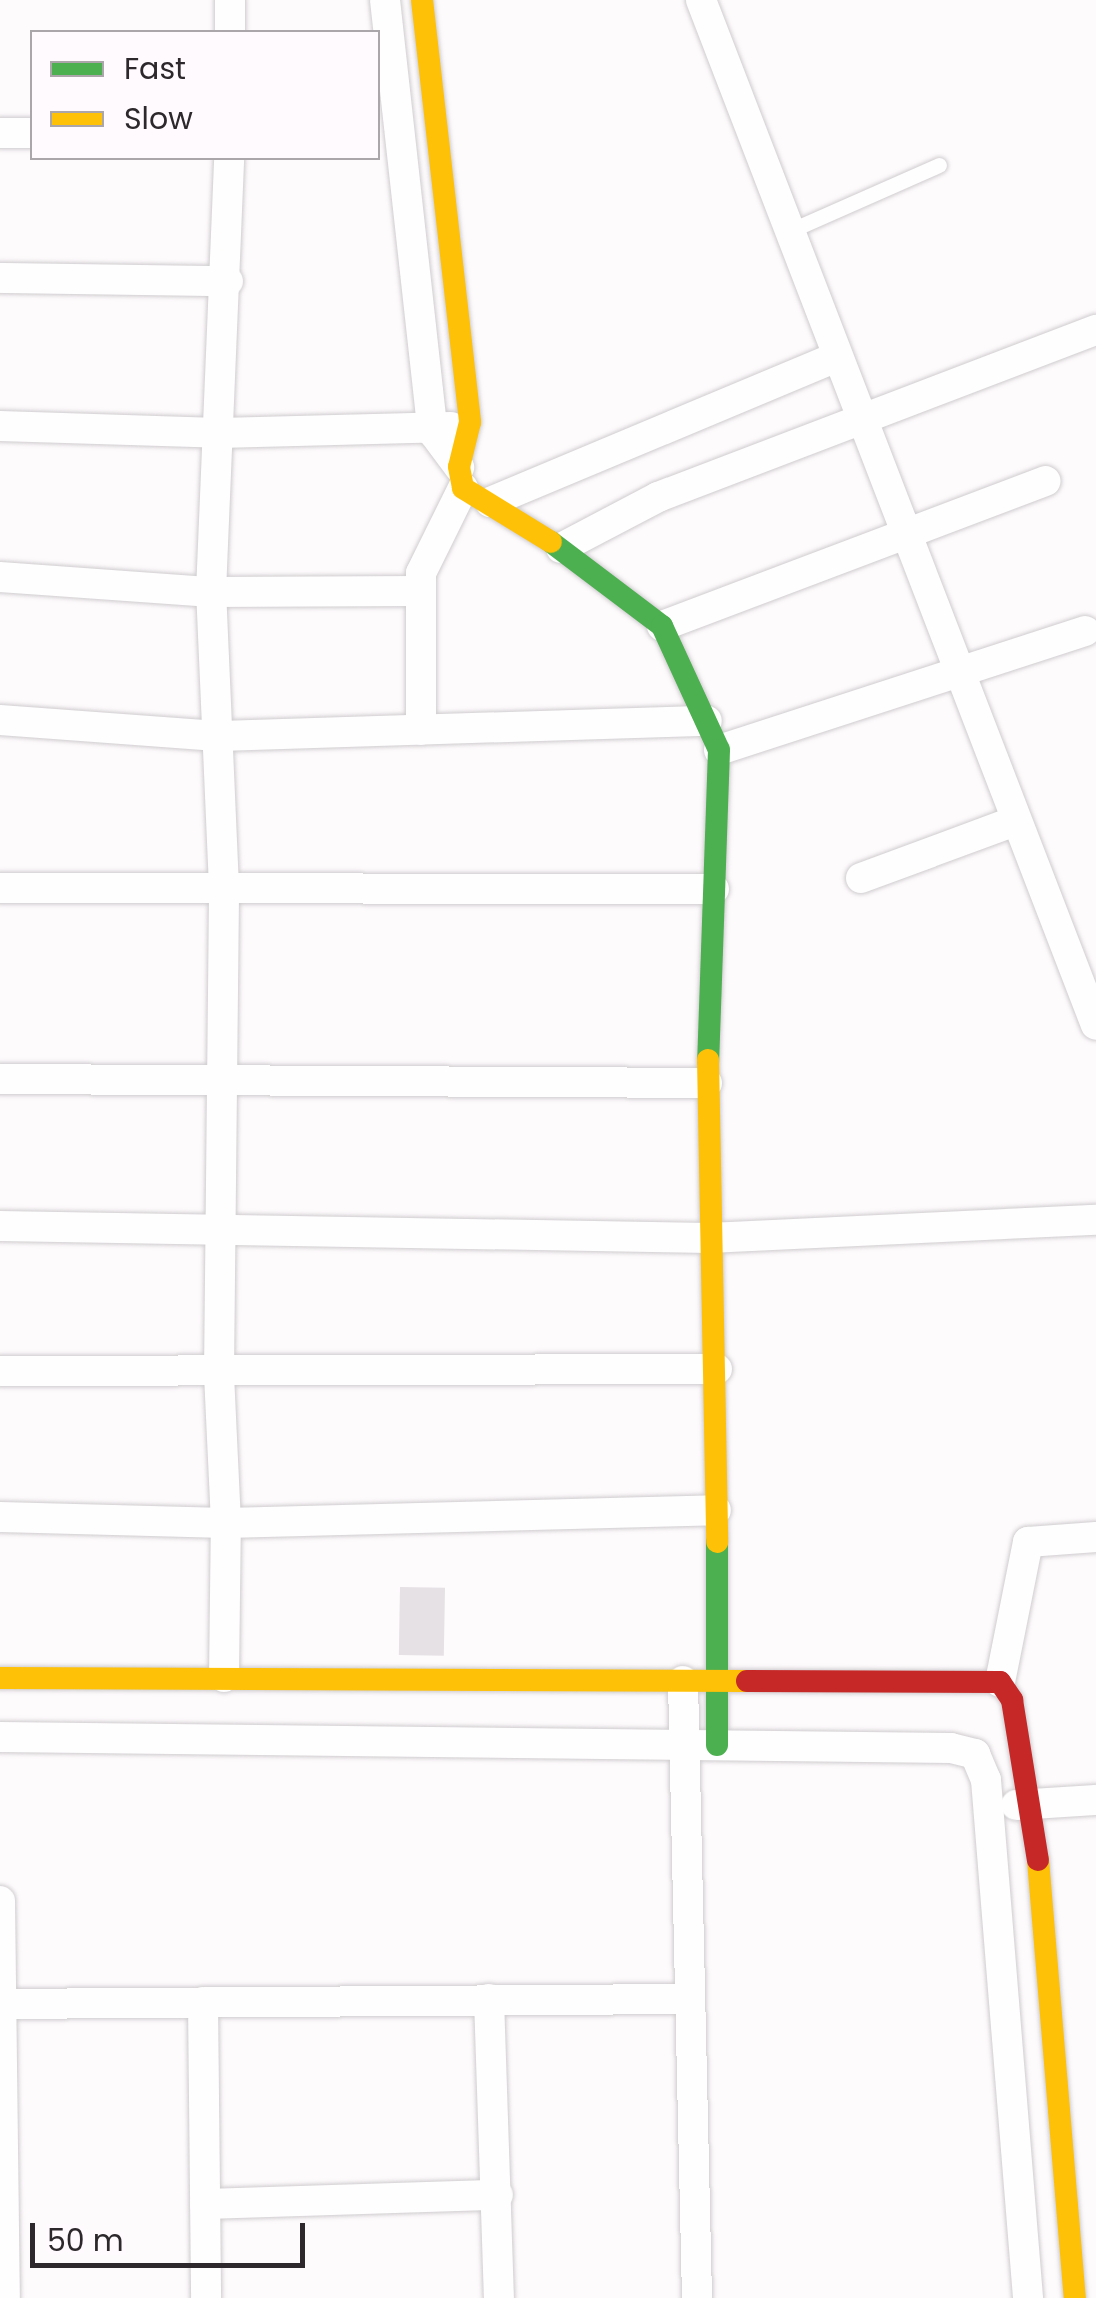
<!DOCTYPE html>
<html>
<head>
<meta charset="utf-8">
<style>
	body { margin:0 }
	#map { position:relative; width:1096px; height:2298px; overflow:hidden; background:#fefbfd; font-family:Poppins,sans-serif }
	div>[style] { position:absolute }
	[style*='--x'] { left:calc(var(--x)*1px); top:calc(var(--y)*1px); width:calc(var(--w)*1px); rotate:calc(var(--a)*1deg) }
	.building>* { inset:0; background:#e5e1e4; transform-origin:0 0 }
	.roads { filter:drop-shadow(0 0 2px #cfccce) drop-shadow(0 0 2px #cfccce) }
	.lane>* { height:15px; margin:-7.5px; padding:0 7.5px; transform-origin:7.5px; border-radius:7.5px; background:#fffeff }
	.street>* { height:30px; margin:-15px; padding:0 15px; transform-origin:15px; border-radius:15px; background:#fffeff }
	.fast>* { height:22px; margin:-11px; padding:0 11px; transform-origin:11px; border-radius:11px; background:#4caf50 }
	.slow>* { height:22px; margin:-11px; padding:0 11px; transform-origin:11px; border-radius:11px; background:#ffc107 }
	.jam>* { height:22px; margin:-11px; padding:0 11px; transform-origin:11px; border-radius:11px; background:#c62828 }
	span { translate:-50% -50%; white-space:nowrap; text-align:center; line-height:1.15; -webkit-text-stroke:9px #fffafe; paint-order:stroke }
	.legend { position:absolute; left:30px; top:30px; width:350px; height:130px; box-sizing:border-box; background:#fffafe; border:2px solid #aba6aa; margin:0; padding:12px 18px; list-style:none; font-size:30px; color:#2c282b }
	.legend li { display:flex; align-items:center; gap:20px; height:50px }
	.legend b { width:50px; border:2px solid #aba6aa }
	.scale { position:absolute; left:30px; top:2223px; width:275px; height:45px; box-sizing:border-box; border:5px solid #2c282b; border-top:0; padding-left:12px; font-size:30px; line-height:35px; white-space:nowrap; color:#2c282b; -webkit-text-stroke:8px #fffafe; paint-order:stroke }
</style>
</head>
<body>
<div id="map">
	<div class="building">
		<i style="left:400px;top:1587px;width:45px;height:68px;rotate:1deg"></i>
	</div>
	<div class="roads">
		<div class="lane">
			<i style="--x:787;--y:232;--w:166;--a:-23.8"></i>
		</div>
		<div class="street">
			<i style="--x:385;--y:0;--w:435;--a:83.7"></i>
			<i style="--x:433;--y:432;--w:44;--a:53.4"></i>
			<i style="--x:701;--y:0;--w:1098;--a:68.93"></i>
			<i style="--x:230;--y:32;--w:32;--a:-90"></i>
			<i style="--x:0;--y:133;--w:32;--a:0"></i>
			<i style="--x:0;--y:278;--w:228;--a:0.8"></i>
			<i style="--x:0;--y:426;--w:219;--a:1.8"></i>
			<i style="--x:219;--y:433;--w:232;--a:-1.5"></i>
			<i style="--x:490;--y:502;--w:374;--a:-22.7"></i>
			<i style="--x:561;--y:548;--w:110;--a:-27.7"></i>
			<i style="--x:658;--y:497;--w:469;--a:-20.9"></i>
			<i style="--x:0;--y:577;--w:212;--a:4.1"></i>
			<i style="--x:211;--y:592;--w:208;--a:-0.3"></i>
			<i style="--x:662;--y:626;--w:410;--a:-20.7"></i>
			<i style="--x:0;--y:720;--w:221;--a:4.2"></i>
			<i style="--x:220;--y:736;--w:487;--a:-1.8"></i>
			<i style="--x:421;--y:730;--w:157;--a:-90"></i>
			<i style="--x:421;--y:573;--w:95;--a:-63.7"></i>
			<i style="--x:719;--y:750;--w:385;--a:-18"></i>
			<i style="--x:861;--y:878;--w:164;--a:-20.3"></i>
			<i style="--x:0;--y:888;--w:714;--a:0.08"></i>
			<i style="--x:0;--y:1079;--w:707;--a:0.32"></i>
			<i style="--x:0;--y:1226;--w:709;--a:0.97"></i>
			<i style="--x:709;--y:1238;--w:387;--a:-2.7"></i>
			<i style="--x:0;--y:1371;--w:717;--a:-0.16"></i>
			<i style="--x:0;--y:1517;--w:226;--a:1.5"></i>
			<i style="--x:226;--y:1523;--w:490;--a:-1.5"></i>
			<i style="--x:224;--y:1677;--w:154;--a:-89.3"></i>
			<i style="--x:226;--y:1523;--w:150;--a:-92.7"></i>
			<i style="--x:219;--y:1373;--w:486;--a:-89.4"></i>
			<i style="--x:224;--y:887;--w:295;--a:-92.5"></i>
			<i style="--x:211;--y:592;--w:434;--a:-87.6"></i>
			<i style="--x:683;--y:1681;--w:617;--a:88.7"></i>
			<i style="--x:1000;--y:1682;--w:143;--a:-78.7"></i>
			<i style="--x:1028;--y:1542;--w:68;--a:-4.2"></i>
			<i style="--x:0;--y:1737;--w:951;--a:0.66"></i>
			<i style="--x:951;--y:1748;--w:25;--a:14"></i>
			<i style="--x:975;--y:1754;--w:28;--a:67"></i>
			<i style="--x:986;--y:1780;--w:520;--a:85.36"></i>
			<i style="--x:1016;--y:1805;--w:80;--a:-3.6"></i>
			<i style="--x:0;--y:1901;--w:397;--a:89.3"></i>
			<i style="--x:489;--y:1999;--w:299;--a:88.1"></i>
			<i style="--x:203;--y:2002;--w:296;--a:89.4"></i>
			<i style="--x:0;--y:2004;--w:689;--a:-0.42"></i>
			<i style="--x:205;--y:2204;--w:293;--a:-1.8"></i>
		</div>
		<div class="fast">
			<i style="--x:551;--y:542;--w:139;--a:37.1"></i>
			<i style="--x:662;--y:626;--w:136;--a:65.3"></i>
			<i style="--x:719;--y:750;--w:310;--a:92"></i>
			<i style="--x:717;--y:1542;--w:203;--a:90"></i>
		</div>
		<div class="slow">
			<i style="--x:422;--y:0;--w:425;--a:83.5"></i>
			<i style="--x:470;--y:422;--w:46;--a:103.7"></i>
			<i style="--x:459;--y:467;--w:21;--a:79"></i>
			<i style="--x:463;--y:488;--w:103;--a:31.5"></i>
			<i style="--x:708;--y:1060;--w:482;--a:88.9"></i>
			<i style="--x:0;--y:1678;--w:747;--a:0.23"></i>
			<i style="--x:1038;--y:1860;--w:440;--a:85.2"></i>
		</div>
		<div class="jam">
			<i style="--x:747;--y:1681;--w:253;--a:0.2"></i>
			<i style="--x:1000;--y:1682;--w:22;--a:56"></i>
			<i style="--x:1012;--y:1700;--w:162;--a:80.8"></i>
		</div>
	</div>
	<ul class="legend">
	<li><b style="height:12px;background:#4caf50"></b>Fast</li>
	<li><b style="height:12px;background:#ffc107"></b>Slow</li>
	</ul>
	<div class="scale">50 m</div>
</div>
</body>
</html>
